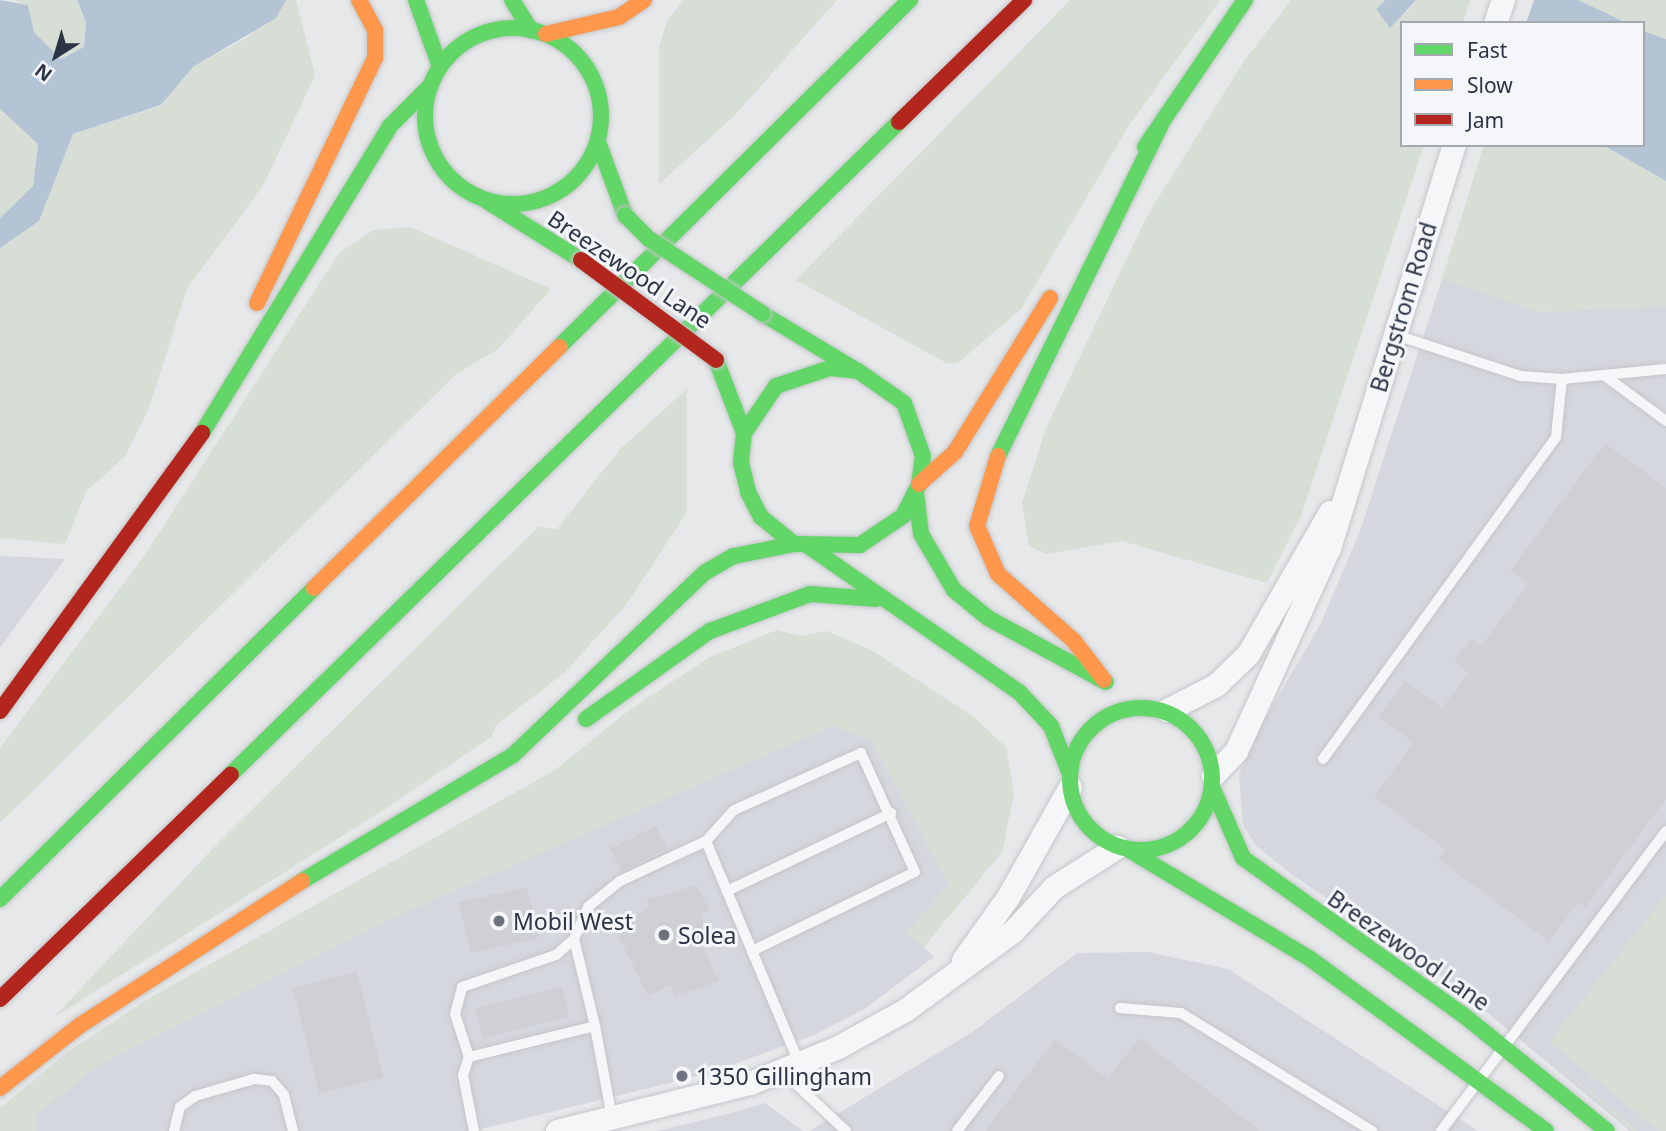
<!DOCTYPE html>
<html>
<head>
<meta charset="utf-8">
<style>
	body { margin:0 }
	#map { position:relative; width:1666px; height:1131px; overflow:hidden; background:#e6e8ea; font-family:"Noto Sans",sans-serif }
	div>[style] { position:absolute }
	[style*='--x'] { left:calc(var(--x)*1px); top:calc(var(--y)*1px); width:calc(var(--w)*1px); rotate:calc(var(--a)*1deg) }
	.built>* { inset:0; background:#d4d7dd }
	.green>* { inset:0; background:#d6ded6 }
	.water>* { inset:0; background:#b4c4d5 }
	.building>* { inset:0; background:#ced0d3; transform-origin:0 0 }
	.roads { filter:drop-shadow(0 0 2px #c4c6c8) drop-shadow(0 0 2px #c4c6c8) }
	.lane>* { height:10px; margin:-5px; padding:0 5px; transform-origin:5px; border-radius:5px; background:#f5f6f7 }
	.street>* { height:23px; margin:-11.5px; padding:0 11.5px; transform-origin:11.5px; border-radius:11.5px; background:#f5f6f7 }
	.fast>* { height:16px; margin:-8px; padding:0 8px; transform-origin:8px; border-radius:8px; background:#63d668 }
	.fast>.ring { margin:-8px; padding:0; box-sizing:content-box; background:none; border:16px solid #63d668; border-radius:50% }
	.slow>* { height:16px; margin:-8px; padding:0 8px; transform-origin:8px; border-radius:8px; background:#ff974d }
	.jam>* { height:16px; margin:-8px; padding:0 8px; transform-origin:8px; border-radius:8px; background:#b3261e }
	.bridges { filter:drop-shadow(0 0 2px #c4c6c8) drop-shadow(0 0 2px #c4c6c8) }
	.fast-bridge>* { height:16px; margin:-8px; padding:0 8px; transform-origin:8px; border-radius:8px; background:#63d668 }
	.jam-bridge>* { height:16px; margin:-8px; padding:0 8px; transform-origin:8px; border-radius:8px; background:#b3261e }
	.dots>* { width:19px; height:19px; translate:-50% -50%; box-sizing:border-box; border:4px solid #f4f6f9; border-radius:50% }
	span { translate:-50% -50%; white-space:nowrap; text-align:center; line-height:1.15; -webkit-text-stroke:6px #f4f6f9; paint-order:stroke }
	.street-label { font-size:23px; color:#2b3445 }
	.poi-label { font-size:23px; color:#2b3445 }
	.left { translate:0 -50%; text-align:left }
	.legend { position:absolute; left:1400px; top:21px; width:245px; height:126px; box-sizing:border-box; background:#f4f6f9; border:2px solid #a4a8b1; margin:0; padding:9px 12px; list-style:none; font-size:21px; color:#2b3445 }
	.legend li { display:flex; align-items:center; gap:14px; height:35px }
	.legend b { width:35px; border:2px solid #a4a8b1 }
	.north { position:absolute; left:21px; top:21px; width:70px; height:70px; -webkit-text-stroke:5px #f4f6f9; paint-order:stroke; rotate:217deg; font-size:19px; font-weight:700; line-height:28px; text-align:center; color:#2b3445 }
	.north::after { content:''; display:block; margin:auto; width:24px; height:32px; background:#2b3445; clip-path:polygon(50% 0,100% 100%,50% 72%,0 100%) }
</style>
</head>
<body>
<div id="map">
	<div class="built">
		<i style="clip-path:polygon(1442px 279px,1538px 312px,1666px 306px,1666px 1131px,1630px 1131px,1455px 986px,1291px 874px,1256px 846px,1243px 825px,1239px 775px,1251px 743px,1320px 625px,1360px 531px)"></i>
		<i style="clip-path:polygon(0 556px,65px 559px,0 648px)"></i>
		<i style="clip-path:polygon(832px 726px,871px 739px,949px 885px,907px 932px,934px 957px,863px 1010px,814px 1035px,710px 1073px,473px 1131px,36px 1131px,36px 1114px,104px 1061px,389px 919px)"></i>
		<i style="clip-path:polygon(1148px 952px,1228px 969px,1478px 1131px,809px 1131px,974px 1031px,1077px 953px)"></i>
		<i style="clip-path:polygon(765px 1103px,803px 1131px,657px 1131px,727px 1114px)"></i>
	</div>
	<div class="green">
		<i style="clip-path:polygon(13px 0,77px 0,86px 22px,84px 47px,61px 59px,34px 32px,28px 5px)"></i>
		<i style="clip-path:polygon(286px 0,296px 0,315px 75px,264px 184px,187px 289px,149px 408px,125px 456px,86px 492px,65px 544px,0 538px,0 248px,39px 221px,73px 134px,161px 106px,193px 67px,248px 37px)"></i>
		<i style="clip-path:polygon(684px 0,837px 0,734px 116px,659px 184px,659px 48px,667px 21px)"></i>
		<i style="clip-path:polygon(1070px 0,1220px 0,1129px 125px,1021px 309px,959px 362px,948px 364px,796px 280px)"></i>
		<i style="clip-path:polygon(1291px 0,1385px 0,1376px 9px,1408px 11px,1416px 0,1470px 0,1463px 23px,1402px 23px,1402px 145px,1424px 145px,1301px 516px,1267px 583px,1122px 541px,1046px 554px,1029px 546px,1022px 503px,1046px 428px,1147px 216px,1244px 61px)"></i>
		<i style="clip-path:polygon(1578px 0,1666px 0,1666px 39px,1643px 31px,1643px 23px,1627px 23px)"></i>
		<i style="clip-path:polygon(0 109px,38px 143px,33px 186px,0 218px)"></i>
		<i style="clip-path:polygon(1484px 145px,1603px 145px,1666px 181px,1666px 306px,1538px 312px,1442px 279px)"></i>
		<i style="clip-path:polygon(410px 227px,551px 289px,498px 349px,456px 374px,0 823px,0 748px,143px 558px,339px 253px,373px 230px)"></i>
		<i style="clip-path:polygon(687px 389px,687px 512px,626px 605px,564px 673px,497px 724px,491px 737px,382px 811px,53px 1018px,218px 843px,538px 527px,557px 529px,621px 448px)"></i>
		<i style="clip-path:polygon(777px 630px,801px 636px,827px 631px,871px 650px,974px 717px,1006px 747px,1014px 793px,1002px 852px,923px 948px,906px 932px,949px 885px,871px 739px,832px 726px,389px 919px,104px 1061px,37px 1114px,36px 1131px,0 1131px,0 1108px,66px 1053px,146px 1000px,555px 770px,628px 711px,710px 657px)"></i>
		<i style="clip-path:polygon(1666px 895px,1666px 1131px,1659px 1131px,1549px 1042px)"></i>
		<i style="clip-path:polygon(1534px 1044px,1638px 1131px,1632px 1131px)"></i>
	</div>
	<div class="water">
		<i style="clip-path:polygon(0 0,28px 5px,34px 32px,61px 59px,84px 47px,86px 22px,77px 0,286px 0,276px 18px,193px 67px,161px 105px,73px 134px,39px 221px,0 248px,0 218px,33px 186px,38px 144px,0 109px)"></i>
		<i style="clip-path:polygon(1385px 0,1416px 0,1390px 28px,1376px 9px)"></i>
		<i style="clip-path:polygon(1534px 0,1578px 0,1627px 23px,1526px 23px)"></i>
		<i style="clip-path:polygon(1643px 31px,1666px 39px,1666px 181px,1603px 145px,1643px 145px)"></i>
	</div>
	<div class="building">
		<i style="clip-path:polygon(1605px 443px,1666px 488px,1666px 799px,1585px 908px,1578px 902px,1549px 941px,1438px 859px,1445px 849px,1374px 797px,1414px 743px,1379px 717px,1405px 681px,1442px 708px,1469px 673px,1454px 661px,1471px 639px,1481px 646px,1528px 584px,1510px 571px)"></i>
		<i style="left:656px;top:826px;width:25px;height:51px;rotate:64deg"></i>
		<i style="clip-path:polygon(697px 885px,710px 911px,700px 915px,713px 943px,703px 948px,719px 981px,675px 996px,670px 985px,648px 996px,615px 928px,650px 907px,646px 900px)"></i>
		<i style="left:527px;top:887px;width:52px;height:70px;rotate:77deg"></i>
		<i style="left:357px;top:972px;width:109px;height:66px;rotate:76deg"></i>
		<i style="left:562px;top:987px;width:30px;height:89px;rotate:76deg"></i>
		<i style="clip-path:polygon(1139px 1038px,1260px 1131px,985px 1131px,1055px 1039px,1108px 1079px)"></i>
	</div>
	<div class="roads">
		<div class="lane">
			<i style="--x:1396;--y:335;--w:132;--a:18.2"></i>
			<i style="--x:1521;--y:376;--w:41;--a:4.2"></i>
			<i style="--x:1562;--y:379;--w:104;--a:-5.5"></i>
			<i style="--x:1605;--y:376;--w:76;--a:36.4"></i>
			<i style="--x:1323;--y:759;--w:397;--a:-54.1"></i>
			<i style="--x:1556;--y:437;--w:58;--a:-84.1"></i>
			<i style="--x:727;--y:891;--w:182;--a:-25.4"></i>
			<i style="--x:574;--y:939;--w:89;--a:76.4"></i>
			<i style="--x:752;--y:951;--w:181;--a:-25.9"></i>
			<i style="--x:915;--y:872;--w:131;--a:-114.4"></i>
			<i style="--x:861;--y:753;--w:139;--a:155.8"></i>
			<i style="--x:734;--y:810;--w:42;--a:132.1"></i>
			<i style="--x:706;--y:841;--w:119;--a:67.3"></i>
			<i style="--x:752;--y:951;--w:121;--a:67.2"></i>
			<i style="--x:1120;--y:1008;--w:61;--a:4.7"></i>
			<i style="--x:1181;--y:1013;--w:225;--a:31.7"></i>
			<i style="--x:469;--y:1057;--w:45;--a:-108"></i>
			<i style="--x:455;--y:1014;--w:28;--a:-75"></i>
			<i style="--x:462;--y:987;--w:99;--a:-18.8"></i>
			<i style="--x:556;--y:955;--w:24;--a:-42"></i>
			<i style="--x:574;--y:939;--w:35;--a:-66"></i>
			<i style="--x:588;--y:907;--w:41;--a:-39.1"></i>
			<i style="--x:620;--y:881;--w:95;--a:-24.9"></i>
			<i style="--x:781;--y:1070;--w:89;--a:43.2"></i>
			<i style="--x:174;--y:1131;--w:25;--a:-76"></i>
			<i style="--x:180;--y:1107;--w:19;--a:-36"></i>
			<i style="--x:195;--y:1096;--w:61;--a:-16.1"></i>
			<i style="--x:254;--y:1079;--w:18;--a:6"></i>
			<i style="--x:272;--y:1081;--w:18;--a:49"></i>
			<i style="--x:284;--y:1095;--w:37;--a:76"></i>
			<i style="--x:474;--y:1131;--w:57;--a:-101.1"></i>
			<i style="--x:463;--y:1075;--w:19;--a:-72"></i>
			<i style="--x:469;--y:1057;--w:130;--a:-13.8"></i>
			<i style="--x:595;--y:1026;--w:94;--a:79.5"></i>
			<i style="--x:957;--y:1131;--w:69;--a:-52.6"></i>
			<i style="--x:1441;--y:1131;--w:375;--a:-53.1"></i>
		</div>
		<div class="street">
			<i style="--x:1495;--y:23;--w:24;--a:-71"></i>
			<i style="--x:1167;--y:710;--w:55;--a:-27"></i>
			<i style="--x:1216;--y:685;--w:45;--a:-44.1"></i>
			<i style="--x:1248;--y:654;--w:164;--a:-60"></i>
			<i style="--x:1213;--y:775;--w:33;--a:-46"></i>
			<i style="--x:1236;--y:751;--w:223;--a:-65.4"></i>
			<i style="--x:1329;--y:548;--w:422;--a:-72.8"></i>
			<i style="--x:963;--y:960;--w:77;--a:-54.5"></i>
			<i style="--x:1008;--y:897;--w:126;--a:-60.6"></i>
			<i style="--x:557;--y:1131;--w:199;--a:-14"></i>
			<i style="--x:750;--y:1083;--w:95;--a:-22.2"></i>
			<i style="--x:838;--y:1047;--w:77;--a:-28.9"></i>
			<i style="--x:905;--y:1010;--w:134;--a:-36.2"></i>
			<i style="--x:1013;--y:931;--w:60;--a:-47"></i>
			<i style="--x:1054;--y:887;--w:75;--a:-32.4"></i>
		</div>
		<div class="fast">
			<i style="--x:416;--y:0;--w:71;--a:70.3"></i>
			<i style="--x:512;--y:0;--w:36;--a:58"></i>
			<i class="ring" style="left:425px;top:28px;width:160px;height:160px"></i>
			<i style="--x:598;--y:142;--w:78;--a:69.7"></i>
			<i style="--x:1145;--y:147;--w:178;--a:-55.8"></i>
			<i style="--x:488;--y:202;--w:110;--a:31.9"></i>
			<i style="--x:763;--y:314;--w:106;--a:31.1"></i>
			<i style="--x:559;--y:347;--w:494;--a:-44.7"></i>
			<i style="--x:716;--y:360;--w:78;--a:69"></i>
			<i style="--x:744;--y:433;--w:30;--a:96"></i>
			<i style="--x:741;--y:463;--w:30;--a:76"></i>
			<i style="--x:748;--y:492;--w:28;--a:63"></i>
			<i style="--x:761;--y:517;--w:43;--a:39.3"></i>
			<i style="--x:794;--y:544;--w:66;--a:0.9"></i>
			<i style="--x:860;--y:545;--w:52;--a:-34"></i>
			<i style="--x:903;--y:516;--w:36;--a:-63"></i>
			<i style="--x:919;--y:484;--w:28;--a:-82"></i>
			<i style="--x:923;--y:456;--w:56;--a:-109.7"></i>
			<i style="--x:904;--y:403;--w:56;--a:-145.2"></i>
			<i style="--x:858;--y:371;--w:28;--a:-174"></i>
			<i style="--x:830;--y:368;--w:57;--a:161.6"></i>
			<i style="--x:776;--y:386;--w:57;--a:124.2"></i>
			<i style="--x:202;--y:433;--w:360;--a:-58.5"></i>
			<i style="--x:390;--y:126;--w:57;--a:-45"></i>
			<i style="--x:998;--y:456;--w:369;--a:-63.8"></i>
			<i style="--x:916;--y:493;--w:41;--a:83"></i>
			<i style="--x:921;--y:534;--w:65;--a:59.5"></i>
			<i style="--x:954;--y:590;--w:44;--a:39.5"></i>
			<i style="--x:988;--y:618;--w:134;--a:28.5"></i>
			<i style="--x:808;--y:546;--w:258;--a:34.7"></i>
			<i style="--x:1020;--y:693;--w:45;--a:46.8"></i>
			<i style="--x:1051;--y:726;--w:49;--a:68.6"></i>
			<i class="ring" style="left:1070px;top:708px;width:126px;height:126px"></i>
			<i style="--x:586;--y:719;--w:152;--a:-35.4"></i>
			<i style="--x:710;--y:631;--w:107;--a:-20.3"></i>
			<i style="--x:810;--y:594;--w:66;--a:4.3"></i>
			<i style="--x:231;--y:774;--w:933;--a:-44.31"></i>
			<i style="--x:1212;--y:787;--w:77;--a:66.4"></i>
			<i style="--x:1243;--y:858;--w:269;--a:35.5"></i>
			<i style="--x:1462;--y:1014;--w:186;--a:38.9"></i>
			<i style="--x:1129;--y:850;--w:210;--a:31"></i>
			<i style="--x:1309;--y:958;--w:293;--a:36.1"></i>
			<i style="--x:302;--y:881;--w:244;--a:-30.8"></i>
			<i style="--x:512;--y:756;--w:265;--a:-43.6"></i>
			<i style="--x:704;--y:573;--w:34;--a:-30"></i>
			<i style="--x:734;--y:556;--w:61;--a:-11.3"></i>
			<i style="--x:0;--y:899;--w:442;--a:-44.7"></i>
		</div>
		<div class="slow">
			<i style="--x:546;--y:34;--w:75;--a:-13.1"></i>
			<i style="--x:619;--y:17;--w:30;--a:-34"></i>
			<i style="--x:257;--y:303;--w:272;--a:-64.3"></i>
			<i style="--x:375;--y:58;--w:28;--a:-90"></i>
			<i style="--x:375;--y:30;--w:34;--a:-118"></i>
			<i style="--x:998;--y:456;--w:73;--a:106.7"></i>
			<i style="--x:977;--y:526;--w:52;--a:66.4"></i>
			<i style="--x:998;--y:574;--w:101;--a:41.4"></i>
			<i style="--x:1074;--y:641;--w:49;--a:52.4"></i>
			<i style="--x:919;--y:484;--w:48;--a:-41.6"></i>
			<i style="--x:955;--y:452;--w:181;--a:-58.3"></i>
			<i style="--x:314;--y:588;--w:344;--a:-44.5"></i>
			<i style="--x:0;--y:1088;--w:100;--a:-38.1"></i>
			<i style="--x:79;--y:1026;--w:266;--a:-33"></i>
		</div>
		<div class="jam">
			<i style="--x:899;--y:122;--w:175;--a:-44.3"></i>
			<i style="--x:0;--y:711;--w:344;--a:-54"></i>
			<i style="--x:0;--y:999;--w:322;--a:-44.2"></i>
		</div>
	</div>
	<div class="bridges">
		<div class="fast-bridge">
			<i style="--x:625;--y:215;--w:34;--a:45"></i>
			<i style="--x:649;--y:239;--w:136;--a:33.3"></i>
		</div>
		<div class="jam-bridge">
			<i style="--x:581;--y:260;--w:168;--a:36.5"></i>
		</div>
	</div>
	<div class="dots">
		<i style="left:499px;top:921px;background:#6c737f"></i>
		<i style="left:664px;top:935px;background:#6c737f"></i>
		<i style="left:682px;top:1076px;background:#6c737f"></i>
	</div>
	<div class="street-label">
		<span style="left:630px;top:269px;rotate:34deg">Breezewood Lane</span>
		<span style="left:1403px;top:307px;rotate:-73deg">Bergstrom Road</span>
		<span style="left:1409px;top:950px;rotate:35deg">Breezewood Lane</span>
	</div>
	<div class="poi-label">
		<span class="left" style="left:513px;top:921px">Mobil West</span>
		<span class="left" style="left:678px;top:935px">Solea</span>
		<span class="left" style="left:696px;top:1076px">1350 Gillingham</span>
	</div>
	<ul class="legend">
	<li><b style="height:9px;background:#63d668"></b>Fast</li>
	<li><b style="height:9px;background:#ff974d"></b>Slow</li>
	<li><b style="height:9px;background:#b3261e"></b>Jam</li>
	</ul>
	<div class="north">N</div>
</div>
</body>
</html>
